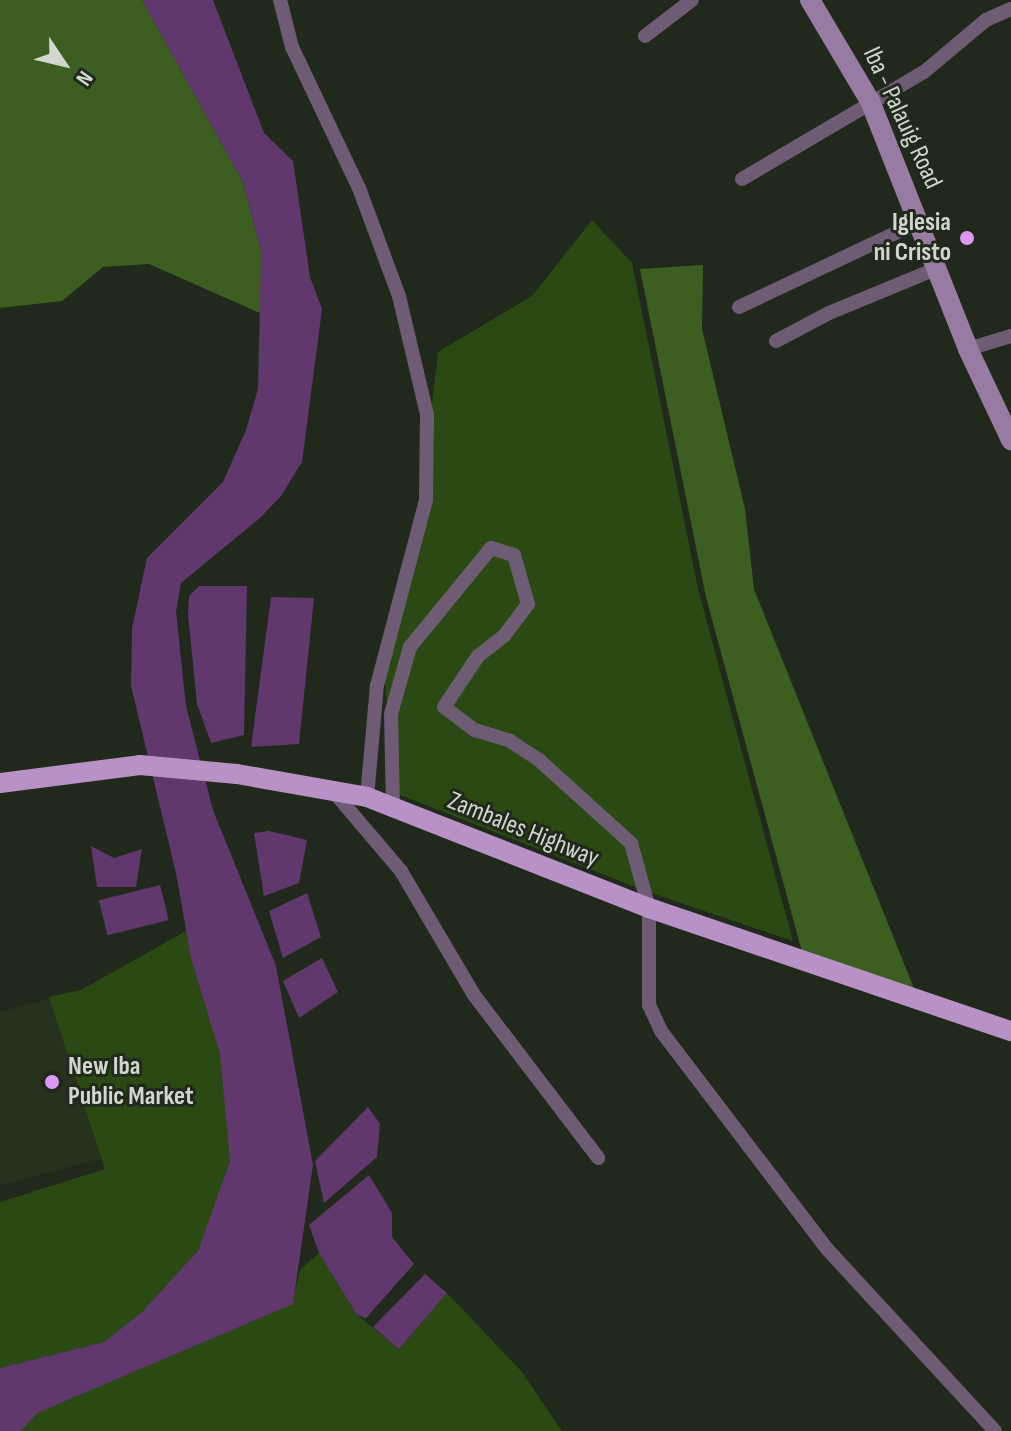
<!DOCTYPE html>
<html>
<head>
<meta charset="utf-8">
<style>
	body { margin:0 }
	#map { position:relative; width:1011px; height:1431px; overflow:hidden; background:#20291b; font-family:"Sofia Sans Condensed",sans-serif }
	div>[style] { position:absolute }
	[style*='--x'] { left:calc(var(--x)*1px); top:calc(var(--y)*1px); width:calc(var(--w)*1px); rotate:calc(var(--a)*1deg) }
	.built>* { inset:0; background:#26321e }
	.green>* { inset:0; background:#2b4912 }
	.forest>* { inset:0; background:#3c5f21 }
	.water>* { inset:0; background:#60386e; transform-origin:0 0 }
	.minor>* { height:14px; margin:-7px; padding:0 7px; transform-origin:7px; border-radius:7px; background:#6e5c75 }
	.secondary>* { height:20px; margin:-10px; padding:0 10px; transform-origin:10px; border-radius:10px; background:#987ba3 }
	.primary>* { height:20px; margin:-10px; padding:0 10px; transform-origin:10px; border-radius:10px; background:#b892c6 }
	.dots>* { width:22px; height:22px; translate:-50% -50%; box-sizing:border-box; border:4px solid #20291b; border-radius:50% }
	span { translate:-50% -50%; white-space:nowrap; text-align:center; line-height:1.15; -webkit-text-stroke:6px #20291b; paint-order:stroke }
	.street-label { font-size:26px; color:#d1d7cd }
	.poi-label { font-size:26px; color:#d1d7cd; font-weight:700 }
	.right { translate:-100% -50%; text-align:right }
	.left { translate:0 -50%; text-align:left }
	.north { position:absolute; left:24px; top:24px; width:80px; height:80px; -webkit-text-stroke:6px #20291b; paint-order:stroke; rotate:125deg; font-size:22px; font-weight:700; line-height:32px; text-align:center; color:#d1d7cd }
	.north::after { content:''; display:block; margin:auto; width:28px; height:36px; background:#d1d7cd; clip-path:polygon(50% 0,100% 100%,50% 72%,0 100%) }
</style>
</head>
<body>
<div id="map">
	<div class="built">
		<i style="clip-path:polygon(81px 990px,123px 1153px,0 1185px,0 1012px)"></i>
	</div>
	<div class="green">
		<i style="clip-path:polygon(592px 220px,632px 263px,698px 589px,793px 941px,643px 890px,395px 793px,384px 673px,416px 540px,438px 352px,532px 296px)"></i>
		<i style="clip-path:polygon(186px 931px,220px 1054px,229px 1124px,230px 1161px,199px 1251px,141px 1313px,104px 1342px,0 1368px,0 1202px,105px 1169px,49px 997px,81px 990px)"></i>
		<i style="clip-path:polygon(319px 1253px,357px 1315px,399px 1349px,447px 1293px,522px 1372px,562px 1431px,21px 1431px,36px 1413px,292px 1304px,300px 1270px)"></i>
	</div>
	<div class="forest">
		<i style="clip-path:polygon(0 0,142px 0,243px 182px,261px 251px,262px 314px,149px 264px,103px 267px,62px 301px,0 308px)"></i>
		<i style="clip-path:polygon(703px 265px,702px 329px,745px 509px,754px 589px,915px 991px,802px 952px,706px 597px,640px 269px)"></i>
	</div>
	<div class="water">
		<i style="clip-path:polygon(142px 0,213px 0,264px 133px,293px 161px,310px 277px,322px 309px,302px 462px,281px 496px,260px 518px,181px 583px,176px 612px,186px 706px,213px 810px,276px 966px,313px 1165px,293px 1304px,37px 1413px,21px 1431px,0 1431px,0 1368px,104px 1342px,141px 1313px,198px 1251px,230px 1161px,220px 1054px,191px 958px,176px 873px,131px 686px,132px 628px,147px 558px,223px 482px,246px 430px,258px 389px,261px 251px,243px 182px)"></i>
		<i style="clip-path:polygon(199px 586px,247px 586px,244px 735px,211px 743px,197px 704px,188px 614px,189px 596px)"></i>
		<i style="clip-path:polygon(271px 597px,314px 598px,299px 744px,251px 747px)"></i>
		<i style="clip-path:polygon(269px 831px,307px 840px,299px 883px,264px 896px,254px 833px)"></i>
		<i style="clip-path:polygon(91px 846px,114px 858px,142px 849px,136px 887px,97px 887px)"></i>
		<i style="left:160px;top:885px;width:36px;height:63px;rotate:76deg"></i>
		<i style="clip-path:polygon(307px 893px,321px 937px,283px 958px,269px 911px)"></i>
		<i style="clip-path:polygon(322px 958px,338px 992px,299px 1018px,283px 981px)"></i>
		<i style="clip-path:polygon(368px 1107px,380px 1124px,377px 1157px,324px 1203px,315px 1161px)"></i>
		<i style="clip-path:polygon(369px 1175px,392px 1213px,392px 1237px,414px 1264px,366px 1318px,357px 1315px,319px 1253px,309px 1225px)"></i>
		<i style="clip-path:polygon(425px 1274px,447px 1293px,399px 1349px,373px 1327px)"></i>
	</div>
	<div class="minor">
		<i style="--x:280;--y:0;--w:49;--a:75.7"></i>
		<i style="--x:292;--y:47;--w:156;--a:64.6"></i>
		<i style="--x:359;--y:188;--w:115;--a:69.7"></i>
		<i style="--x:399;--y:296;--w:121;--a:76.7"></i>
		<i style="--x:427;--y:414;--w:86;--a:90.7"></i>
		<i style="--x:426;--y:500;--w:191;--a:104.8"></i>
		<i style="--x:377;--y:685;--w:112;--a:95.1"></i>
		<i style="--x:645;--y:36;--w:59;--a:-37.5"></i>
		<i style="--x:742;--y:179;--w:211;--a:-30.5"></i>
		<i style="--x:924;--y:72;--w:81;--a:-40"></i>
		<i style="--x:986;--y:20;--w:27;--a:-24"></i>
		<i style="--x:739;--y:307;--w:201;--a:-25.3"></i>
		<i style="--x:776;--y:341;--w:60;--a:-27.8"></i>
		<i style="--x:829;--y:313;--w:118;--a:-22.4"></i>
		<i style="--x:968;--y:349;--w:45;--a:-16.8"></i>
		<i style="--x:333;--y:791;--w:105;--a:49.6"></i>
		<i style="--x:401;--y:871;--w:144;--a:59.5"></i>
		<i style="--x:474;--y:995;--w:205;--a:52.7"></i>
		<i style="--x:393;--y:808;--w:94;--a:-91.2"></i>
		<i style="--x:391;--y:714;--w:70;--a:-74.2"></i>
		<i style="--x:410;--y:647;--w:128;--a:-50.7"></i>
		<i style="--x:491;--y:548;--w:24;--a:17"></i>
		<i style="--x:514;--y:555;--w:51;--a:74.1"></i>
		<i style="--x:528;--y:604;--w:39;--a:127"></i>
		<i style="--x:505;--y:635;--w:34;--a:142"></i>
		<i style="--x:478;--y:656;--w:61;--a:123.7"></i>
		<i style="--x:444;--y:707;--w:39;--a:37"></i>
		<i style="--x:475;--y:730;--w:37;--a:17"></i>
		<i style="--x:510;--y:741;--w:35;--a:33"></i>
		<i style="--x:539;--y:760;--w:124;--a:42.1"></i>
		<i style="--x:631;--y:843;--w:67;--a:74.5"></i>
		<i style="--x:649;--y:908;--w:97;--a:90"></i>
		<i style="--x:649;--y:1005;--w:29;--a:65"></i>
		<i style="--x:661;--y:1031;--w:275;--a:52.7"></i>
		<i style="--x:828;--y:1250;--w:246;--a:47.3"></i>
	</div>
	<div class="secondary">
		<i style="--x:810;--y:0;--w:117;--a:59.3"></i>
		<i style="--x:870;--y:101;--w:267;--a:68.4"></i>
		<i style="--x:968;--y:349;--w:101;--a:64.7"></i>
	</div>
	<div class="primary">
		<i style="--x:0;--y:783;--w:141;--a:-7.3"></i>
		<i style="--x:140;--y:765;--w:97;--a:5.3"></i>
		<i style="--x:237;--y:774;--w:132;--a:10"></i>
		<i style="--x:367;--y:797;--w:303;--a:21.5"></i>
		<i style="--x:649;--y:908;--w:382;--a:18.8"></i>
	</div>
	<div class="dots">
		<i style="left:967px;top:238px;background:#dc99f4"></i>
		<i style="left:52px;top:1082px;background:#dc99f4"></i>
	</div>
	<div class="street-label">
		<span style="left:902px;top:118px;rotate:65deg">Iba - Palauig Road</span>
		<span style="left:523px;top:830px;rotate:22deg">Zambales Highway</span>
	</div>
	<div class="poi-label">
		<span class="right" style="left:951px;top:238px">Iglesia<br>ni Cristo</span>
		<span class="left" style="left:68px;top:1082px">New Iba<br>Public Market</span>
	</div>
	<div class="north">N</div>
</div>
</body>
</html>
